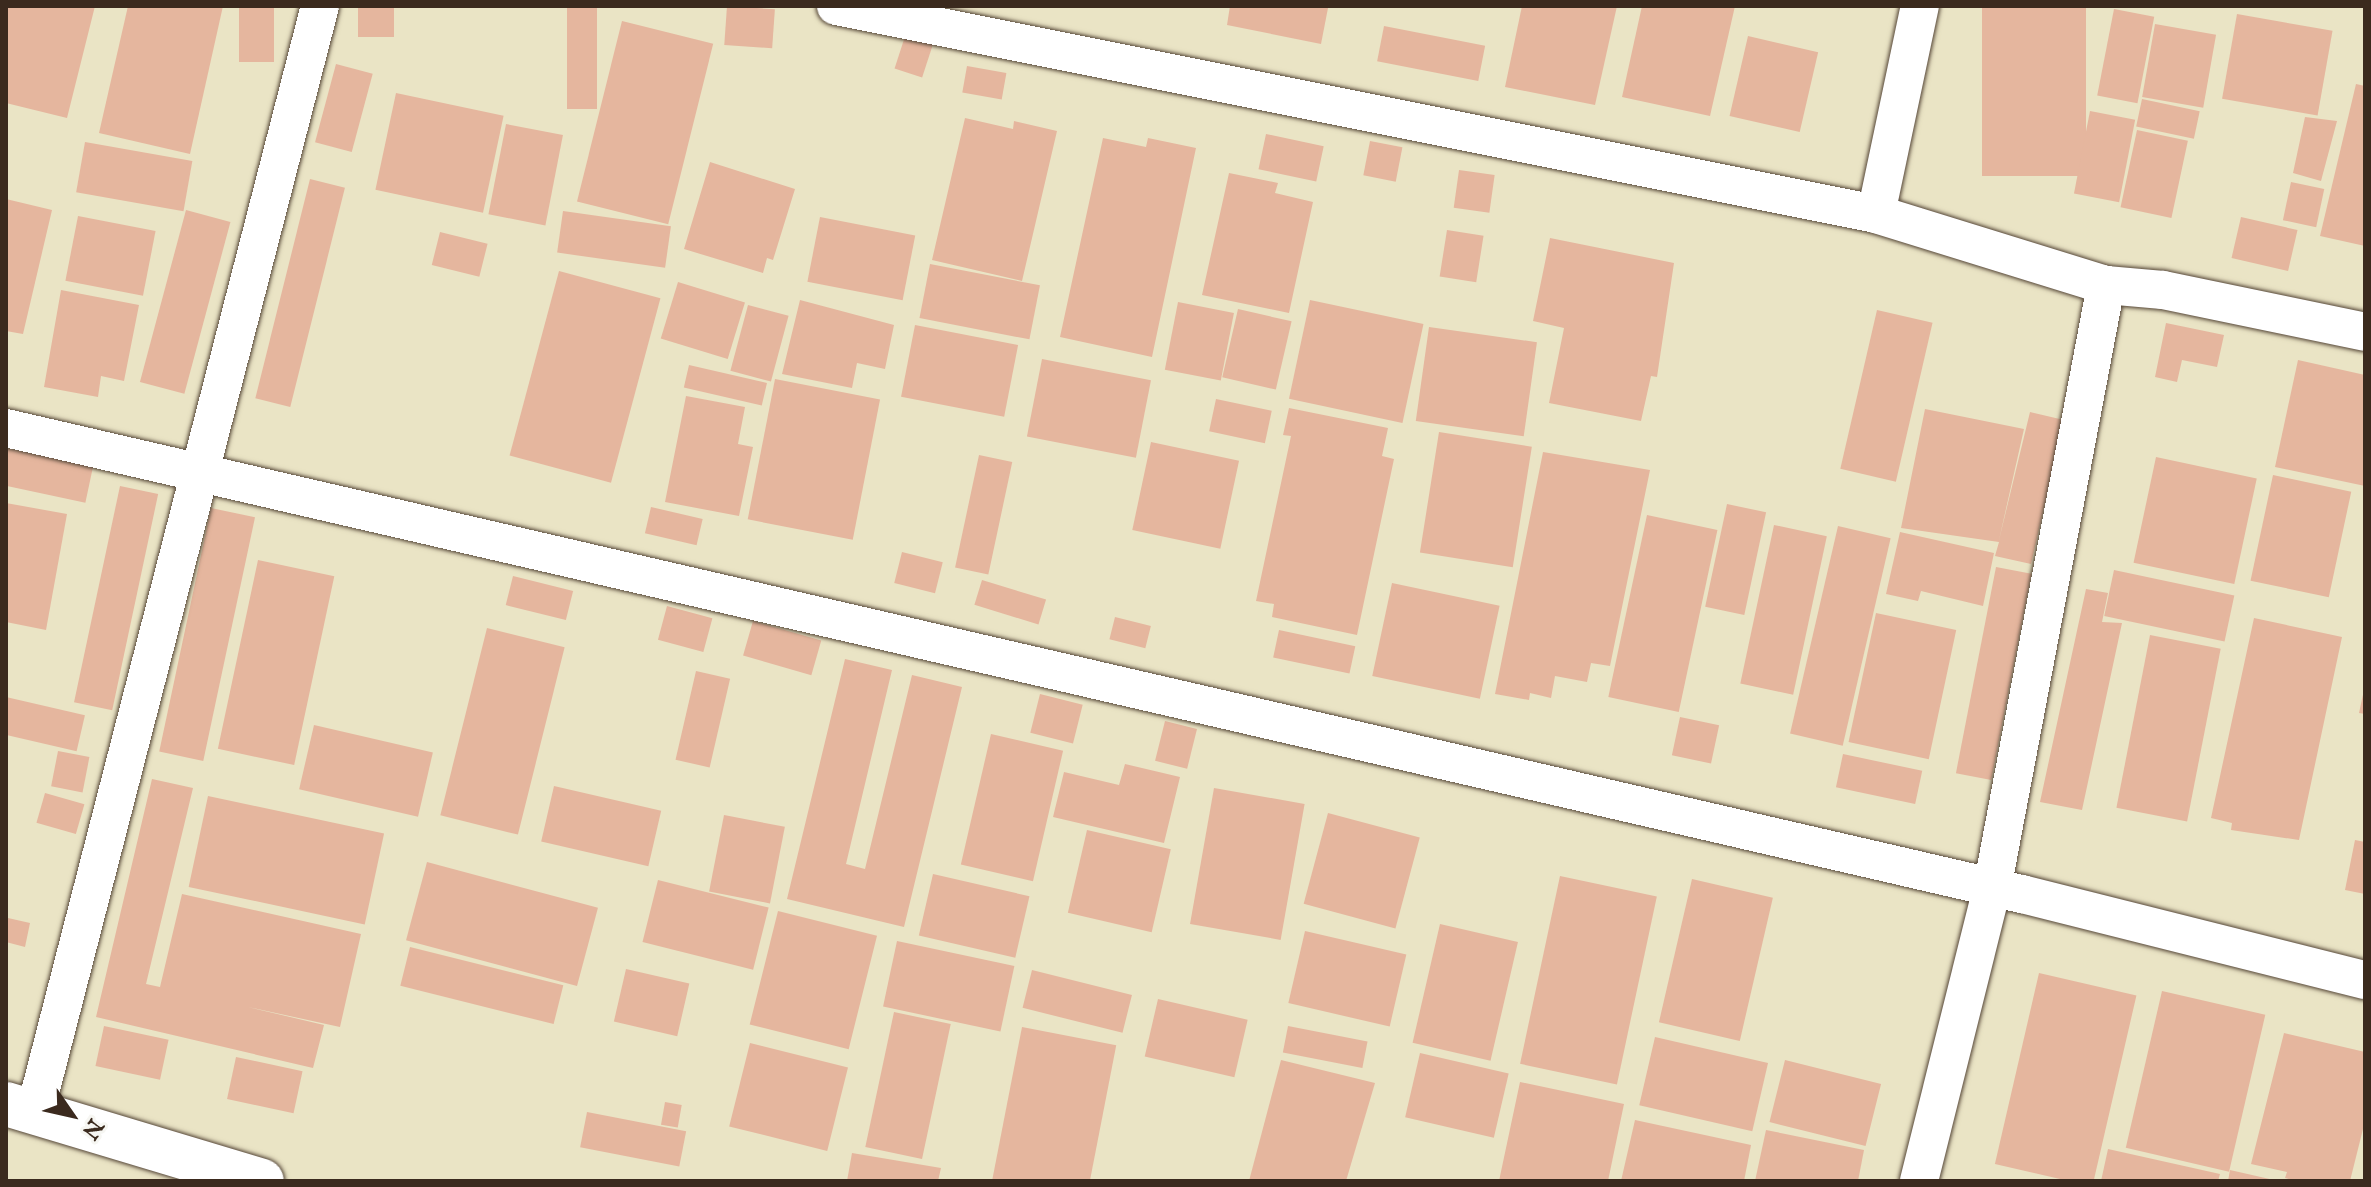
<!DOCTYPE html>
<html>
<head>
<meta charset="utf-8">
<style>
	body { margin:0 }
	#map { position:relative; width:2371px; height:1187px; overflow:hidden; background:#eae4c5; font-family:"IM FELL English",serif }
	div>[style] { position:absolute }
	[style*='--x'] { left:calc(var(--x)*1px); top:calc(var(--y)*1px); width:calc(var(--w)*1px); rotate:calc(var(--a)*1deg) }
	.building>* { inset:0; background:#e5b69e; transform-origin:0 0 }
	.roads { filter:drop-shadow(0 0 2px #554637) drop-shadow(0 0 2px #554637) }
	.minor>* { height:38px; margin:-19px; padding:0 19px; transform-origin:19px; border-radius:19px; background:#fff }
	.tertiary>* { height:44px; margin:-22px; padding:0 22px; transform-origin:22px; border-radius:22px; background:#fff }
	span { translate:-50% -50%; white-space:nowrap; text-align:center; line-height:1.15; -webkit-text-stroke:7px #f6f6f2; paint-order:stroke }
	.frame { position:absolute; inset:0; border:8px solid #3b2a1e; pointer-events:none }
	.north { position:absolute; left:32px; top:1075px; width:80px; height:80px; -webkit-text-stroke:6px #f6f6f2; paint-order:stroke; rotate:124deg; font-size:22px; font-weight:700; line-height:32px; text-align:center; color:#3b2a1e }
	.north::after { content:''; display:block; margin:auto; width:28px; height:36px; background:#3b2a1e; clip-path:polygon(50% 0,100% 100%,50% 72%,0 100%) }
</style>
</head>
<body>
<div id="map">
	<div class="building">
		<i style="clip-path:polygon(6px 6px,95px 6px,67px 118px,6px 103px)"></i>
		<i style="clip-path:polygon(128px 6px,223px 6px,190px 154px,99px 133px)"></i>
		<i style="left:239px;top:6px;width:35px;height:56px"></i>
		<i style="left:358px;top:6px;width:36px;height:31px"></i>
		<i style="left:567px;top:6px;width:30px;height:103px"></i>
		<i style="left:727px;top:6px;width:48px;height:39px;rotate:4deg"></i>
		<i style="clip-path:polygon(1230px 6px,1328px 8px,1321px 44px,1227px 25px)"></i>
		<i style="clip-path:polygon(1522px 6px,1617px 6px,1595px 105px,1505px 87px)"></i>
		<i style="clip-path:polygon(1642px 6px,1735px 6px,1710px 116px,1622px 97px)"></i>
		<i style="left:1982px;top:6px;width:104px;height:170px"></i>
		<i style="left:2114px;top:9px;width:41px;height:88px;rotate:11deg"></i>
		<i style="left:2237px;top:14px;width:97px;height:86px;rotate:10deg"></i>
		<i style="left:622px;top:21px;width:94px;height:186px;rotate:14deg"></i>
		<i style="left:910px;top:21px;width:29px;height:50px;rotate:18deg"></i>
		<i style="left:2155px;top:24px;width:62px;height:74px;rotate:10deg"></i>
		<i style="left:1384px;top:26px;width:103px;height:36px;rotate:11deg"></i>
		<i style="left:1748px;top:36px;width:72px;height:82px;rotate:13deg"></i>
		<i style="left:336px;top:64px;width:38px;height:81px;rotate:15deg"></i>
		<i style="left:967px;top:66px;width:40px;height:27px;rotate:10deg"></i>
		<i style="clip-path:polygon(2356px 84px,2365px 86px,2365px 246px,2320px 236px)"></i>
		<i style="left:396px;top:93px;width:110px;height:99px;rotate:12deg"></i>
		<i style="left:2142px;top:99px;width:59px;height:28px;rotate:12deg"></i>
		<i style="left:2090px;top:111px;width:46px;height:84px;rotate:11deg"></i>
		<i style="clip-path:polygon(2305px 117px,2337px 121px,2321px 181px,2293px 173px)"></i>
		<i style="clip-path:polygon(965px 118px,1013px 129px,1014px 121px,1057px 131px,1022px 281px,932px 260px)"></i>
		<i style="left:506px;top:124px;width:58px;height:92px;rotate:11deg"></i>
		<i style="left:2137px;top:130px;width:52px;height:79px;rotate:12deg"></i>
		<i style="left:1266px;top:134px;width:59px;height:36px;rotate:12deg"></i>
		<i style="clip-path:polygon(1103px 138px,1146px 147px,1148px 138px,1196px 148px,1152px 357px,1060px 337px)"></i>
		<i style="left:1370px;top:141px;width:33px;height:35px;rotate:11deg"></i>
		<i style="left:85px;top:142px;width:109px;height:51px;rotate:10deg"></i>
		<i style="clip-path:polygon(710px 162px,795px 189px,773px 260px,767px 258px,763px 273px,684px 249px)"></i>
		<i style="left:1459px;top:170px;width:36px;height:38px;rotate:8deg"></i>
		<i style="clip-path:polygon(1229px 173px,1278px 183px,1275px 193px,1313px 202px,1289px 313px,1202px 295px)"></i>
		<i style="left:310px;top:179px;width:36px;height:226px;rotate:14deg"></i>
		<i style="left:2291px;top:182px;width:34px;height:39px;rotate:12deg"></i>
		<i style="clip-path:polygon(6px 199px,52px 210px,23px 334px,6px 331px)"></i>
		<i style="left:186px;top:210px;width:46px;height:178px;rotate:15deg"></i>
		<i style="left:563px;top:211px;width:109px;height:42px;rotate:8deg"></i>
		<i style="left:78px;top:216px;width:79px;height:66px;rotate:11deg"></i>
		<i style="left:820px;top:217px;width:97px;height:66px;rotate:11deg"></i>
		<i style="left:2241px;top:217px;width:58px;height:42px;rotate:13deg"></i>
		<i style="left:1447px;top:230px;width:37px;height:47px;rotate:9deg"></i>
		<i style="left:440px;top:232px;width:49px;height:34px;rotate:14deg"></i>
		<i style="clip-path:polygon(1550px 238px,1674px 263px,1657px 377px,1651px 376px,1641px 421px,1549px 403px,1564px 328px,1533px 321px)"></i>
		<i style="left:930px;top:264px;width:112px;height:55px;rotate:11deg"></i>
		<i style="left:559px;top:271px;width:105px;height:191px;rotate:15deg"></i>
		<i style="left:678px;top:282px;width:70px;height:59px;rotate:17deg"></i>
		<i style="clip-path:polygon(61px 290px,139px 305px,124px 381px,101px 376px,98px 397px,44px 387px)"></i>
		<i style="clip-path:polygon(800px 300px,894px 325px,885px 369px,857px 363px,852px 388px,782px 374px)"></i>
		<i style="left:1310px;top:300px;width:116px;height:101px;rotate:12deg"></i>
		<i style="left:1178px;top:302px;width:57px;height:69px;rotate:11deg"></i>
		<i style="left:748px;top:305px;width:42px;height:68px;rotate:15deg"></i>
		<i style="left:1238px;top:309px;width:55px;height:70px;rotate:13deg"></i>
		<i style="left:1877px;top:310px;width:57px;height:163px;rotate:13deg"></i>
		<i style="clip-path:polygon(2166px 323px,2224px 335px,2217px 367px,2182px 360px,2177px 382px,2155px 377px)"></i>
		<i style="left:915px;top:325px;width:105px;height:73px;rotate:11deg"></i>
		<i style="left:1429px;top:327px;width:109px;height:95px;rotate:8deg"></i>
		<i style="left:1042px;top:359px;width:111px;height:79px;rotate:11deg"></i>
		<i style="clip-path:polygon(2298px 360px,2365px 375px,2365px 486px,2275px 467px)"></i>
		<i style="left:689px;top:365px;width:80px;height:23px;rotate:13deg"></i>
		<i style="left:775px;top:379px;width:107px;height:143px;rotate:11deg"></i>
		<i style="clip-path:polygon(686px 396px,745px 407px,738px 444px,753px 447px,739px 516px,665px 502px)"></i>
		<i style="left:1216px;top:399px;width:57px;height:33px;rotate:12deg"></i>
		<i style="clip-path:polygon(1289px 408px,1388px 428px,1382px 456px,1394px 459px,1357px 635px,1272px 617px,1274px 604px,1256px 601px,1291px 436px,1283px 435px)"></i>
		<i style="clip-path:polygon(1925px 409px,2024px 429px,1999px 540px,2030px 412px,2064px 420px,2031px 564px,1995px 556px,1999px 542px,1901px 528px)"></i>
		<i style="left:1439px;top:432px;width:94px;height:122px;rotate:9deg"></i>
		<i style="left:1151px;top:442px;width:90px;height:90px;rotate:12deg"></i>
		<i style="left:6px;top:448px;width:89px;height:37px;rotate:12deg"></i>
		<i style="clip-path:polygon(1543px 452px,1650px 470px,1610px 666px,1591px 663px,1587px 682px,1555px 676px,1551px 698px,1530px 693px,1529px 700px,1495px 694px)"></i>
		<i style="left:979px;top:455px;width:34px;height:115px;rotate:12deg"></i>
		<i style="left:2156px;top:457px;width:103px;height:108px;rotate:12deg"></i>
		<i style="left:2273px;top:475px;width:80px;height:108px;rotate:12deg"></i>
		<i style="left:120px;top:486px;width:39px;height:221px;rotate:12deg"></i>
		<i style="clip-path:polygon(6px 503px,67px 514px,46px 630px,6px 622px)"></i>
		<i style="left:1727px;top:504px;width:40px;height:105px;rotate:12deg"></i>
		<i style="left:651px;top:507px;width:53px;height:27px;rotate:13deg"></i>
		<i style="left:211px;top:508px;width:45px;height:249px;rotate:12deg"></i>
		<i style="left:1647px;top:515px;width:72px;height:186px;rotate:12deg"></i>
		<i style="left:1774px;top:525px;width:54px;height:162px;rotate:12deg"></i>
		<i style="left:1838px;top:526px;width:54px;height:213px;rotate:13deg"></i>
		<i style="clip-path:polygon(1900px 532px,1994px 553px,1983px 606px,1921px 591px,1918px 601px,1886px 594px)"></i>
		<i style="left:902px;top:552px;width:42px;height:32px;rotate:14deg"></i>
		<i style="left:258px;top:560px;width:78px;height:193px;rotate:12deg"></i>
		<i style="left:1996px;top:567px;width:36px;height:210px;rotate:11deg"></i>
		<i style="left:2114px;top:570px;width:123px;height:47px;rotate:12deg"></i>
		<i style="left:513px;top:576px;width:62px;height:30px;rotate:14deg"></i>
		<i style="left:982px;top:580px;width:67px;height:26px;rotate:17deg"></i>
		<i style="left:1392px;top:583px;width:110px;height:95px;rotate:12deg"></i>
		<i style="clip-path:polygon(2086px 589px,2108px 593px,2102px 622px,2122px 623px,2082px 810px,2040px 802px)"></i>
		<i style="left:667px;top:606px;width:47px;height:35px;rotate:15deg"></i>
		<i style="left:1876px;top:613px;width:82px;height:132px;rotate:12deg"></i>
		<i style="left:1115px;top:617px;width:37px;height:23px;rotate:14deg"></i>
		<i style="clip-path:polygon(2254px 618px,2342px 637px,2299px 840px,2231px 830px,2232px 823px,2211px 818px)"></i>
		<i style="left:753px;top:621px;width:71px;height:36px;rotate:16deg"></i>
		<i style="left:487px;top:628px;width:80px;height:193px;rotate:14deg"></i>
		<i style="left:1279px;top:630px;width:78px;height:28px;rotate:12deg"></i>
		<i style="left:2150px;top:635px;width:72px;height:176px;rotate:11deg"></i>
		<i style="clip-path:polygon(845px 659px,892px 670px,846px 864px,865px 869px,912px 675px,962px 687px,904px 927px,787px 899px)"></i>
		<i style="left:696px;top:671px;width:35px;height:91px;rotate:13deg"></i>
		<i style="clip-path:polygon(2364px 690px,2365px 690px,2365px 714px,2359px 713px)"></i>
		<i style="left:1040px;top:694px;width:44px;height:40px;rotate:14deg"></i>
		<i style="left:6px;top:697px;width:81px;height:37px;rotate:13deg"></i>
		<i style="left:1680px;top:717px;width:40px;height:39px;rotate:12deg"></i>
		<i style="left:1165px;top:721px;width:33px;height:41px;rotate:14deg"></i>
		<i style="left:314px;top:725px;width:122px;height:66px;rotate:13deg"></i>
		<i style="left:991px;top:734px;width:74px;height:134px;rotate:13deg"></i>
		<i style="left:58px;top:751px;width:32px;height:36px;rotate:11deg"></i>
		<i style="left:1843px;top:754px;width:81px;height:34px;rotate:12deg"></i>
		<i style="clip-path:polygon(1125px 764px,1180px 777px,1164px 843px,1053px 817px,1064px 772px,1119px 785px)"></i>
		<i style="clip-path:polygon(152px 779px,193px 788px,146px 984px,160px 987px,182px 894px,361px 934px,340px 1027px,248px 1007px,324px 1025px,313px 1068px,96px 1017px)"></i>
		<i style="left:554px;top:786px;width:110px;height:57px;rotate:13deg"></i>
		<i style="left:1214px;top:788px;width:92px;height:138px;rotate:10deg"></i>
		<i style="left:45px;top:793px;width:41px;height:31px;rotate:16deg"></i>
		<i style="left:208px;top:796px;width:180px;height:93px;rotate:12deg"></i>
		<i style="left:1328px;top:813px;width:95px;height:94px;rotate:15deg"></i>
		<i style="left:724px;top:815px;width:62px;height:78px;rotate:11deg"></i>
		<i style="left:1087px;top:830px;width:86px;height:85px;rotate:13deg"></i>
		<i style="clip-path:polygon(2355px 840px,2365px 842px,2365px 894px,2345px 890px)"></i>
		<i style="left:427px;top:862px;width:177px;height:81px;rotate:15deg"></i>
		<i style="left:933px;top:874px;width:99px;height:63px;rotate:13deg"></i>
		<i style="left:1560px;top:876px;width:99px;height:192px;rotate:12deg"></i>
		<i style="left:1692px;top:879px;width:83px;height:147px;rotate:13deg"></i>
		<i style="left:658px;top:880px;width:114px;height:64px;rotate:14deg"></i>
		<i style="left:778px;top:911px;width:102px;height:117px;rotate:14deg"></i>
		<i style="clip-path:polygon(8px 918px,30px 923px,25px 947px,6px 942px)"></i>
		<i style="left:1440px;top:924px;width:80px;height:122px;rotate:13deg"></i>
		<i style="left:1305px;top:931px;width:104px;height:74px;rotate:13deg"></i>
		<i style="left:897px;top:941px;width:120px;height:67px;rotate:12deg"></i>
		<i style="left:410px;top:947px;width:158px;height:40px;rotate:14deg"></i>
		<i style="left:626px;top:969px;width:65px;height:54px;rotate:13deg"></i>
		<i style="left:1032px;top:970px;width:103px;height:39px;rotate:14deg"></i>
		<i style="left:2039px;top:973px;width:100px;height:196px;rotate:13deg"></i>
		<i style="left:2162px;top:991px;width:106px;height:161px;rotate:13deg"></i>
		<i style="left:1158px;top:999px;width:92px;height:59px;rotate:13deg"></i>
		<i style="left:894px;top:1012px;width:58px;height:138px;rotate:12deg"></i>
		<i style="left:104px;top:1026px;width:66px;height:41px;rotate:12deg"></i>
		<i style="left:1288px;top:1026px;width:81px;height:27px;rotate:11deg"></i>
		<i style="left:1022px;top:1027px;width:96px;height:157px;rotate:11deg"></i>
		<i style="clip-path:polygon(2284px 1033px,2365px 1052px,2365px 1121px,2350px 1181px,2296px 1181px,2285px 1178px,2287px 1172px,2251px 1164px)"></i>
		<i style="left:1655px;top:1037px;width:116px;height:70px;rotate:13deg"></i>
		<i style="left:750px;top:1043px;width:101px;height:86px;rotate:14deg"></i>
		<i style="left:1420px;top:1053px;width:91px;height:66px;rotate:13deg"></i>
		<i style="left:236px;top:1057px;width:68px;height:43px;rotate:12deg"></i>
		<i style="clip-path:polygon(1281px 1060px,1375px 1083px,1346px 1181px,1249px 1181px)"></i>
		<i style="left:1785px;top:1060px;width:99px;height:64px;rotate:14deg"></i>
		<i style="clip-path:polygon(1520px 1082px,1624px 1104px,1608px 1181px,1499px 1181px)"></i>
		<i style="left:665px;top:1102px;width:17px;height:23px;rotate:10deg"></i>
		<i style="left:587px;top:1112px;width:101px;height:36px;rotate:11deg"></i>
		<i style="clip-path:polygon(1635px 1120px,1751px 1145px,1744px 1181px,1621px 1181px)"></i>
		<i style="clip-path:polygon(1766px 1130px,1864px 1150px,1858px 1181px,1755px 1181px)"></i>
		<i style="clip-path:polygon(2108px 1149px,2220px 1174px,2218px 1181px,2101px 1181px)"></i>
		<i style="clip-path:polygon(852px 1153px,941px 1168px,938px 1181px,847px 1181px)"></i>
		<i style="clip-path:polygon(2230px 1170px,2274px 1180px,2274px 1181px,2228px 1181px)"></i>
	</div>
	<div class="roads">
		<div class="minor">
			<i style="--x:836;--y:6;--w:1061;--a:11.31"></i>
			<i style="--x:1876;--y:214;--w:241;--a:17.2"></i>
			<i style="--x:2106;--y:285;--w:57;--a:5"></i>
			<i style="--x:2163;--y:290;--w:206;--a:11.7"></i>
			<i style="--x:1876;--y:214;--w:213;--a:-78.1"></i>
			<i style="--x:6;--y:428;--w:2069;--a:13.02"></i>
			<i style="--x:2022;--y:894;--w:354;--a:14.1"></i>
			<i style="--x:35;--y:1112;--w:1142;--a:-75.55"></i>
			<i style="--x:1919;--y:1181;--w:301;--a:-76"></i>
			<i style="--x:1992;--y:889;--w:615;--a:-79.31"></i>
		</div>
		<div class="tertiary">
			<i style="--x:6;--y:1104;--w:267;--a:16.7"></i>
		</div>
	</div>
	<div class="frame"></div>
	<div class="north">N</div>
</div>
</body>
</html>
